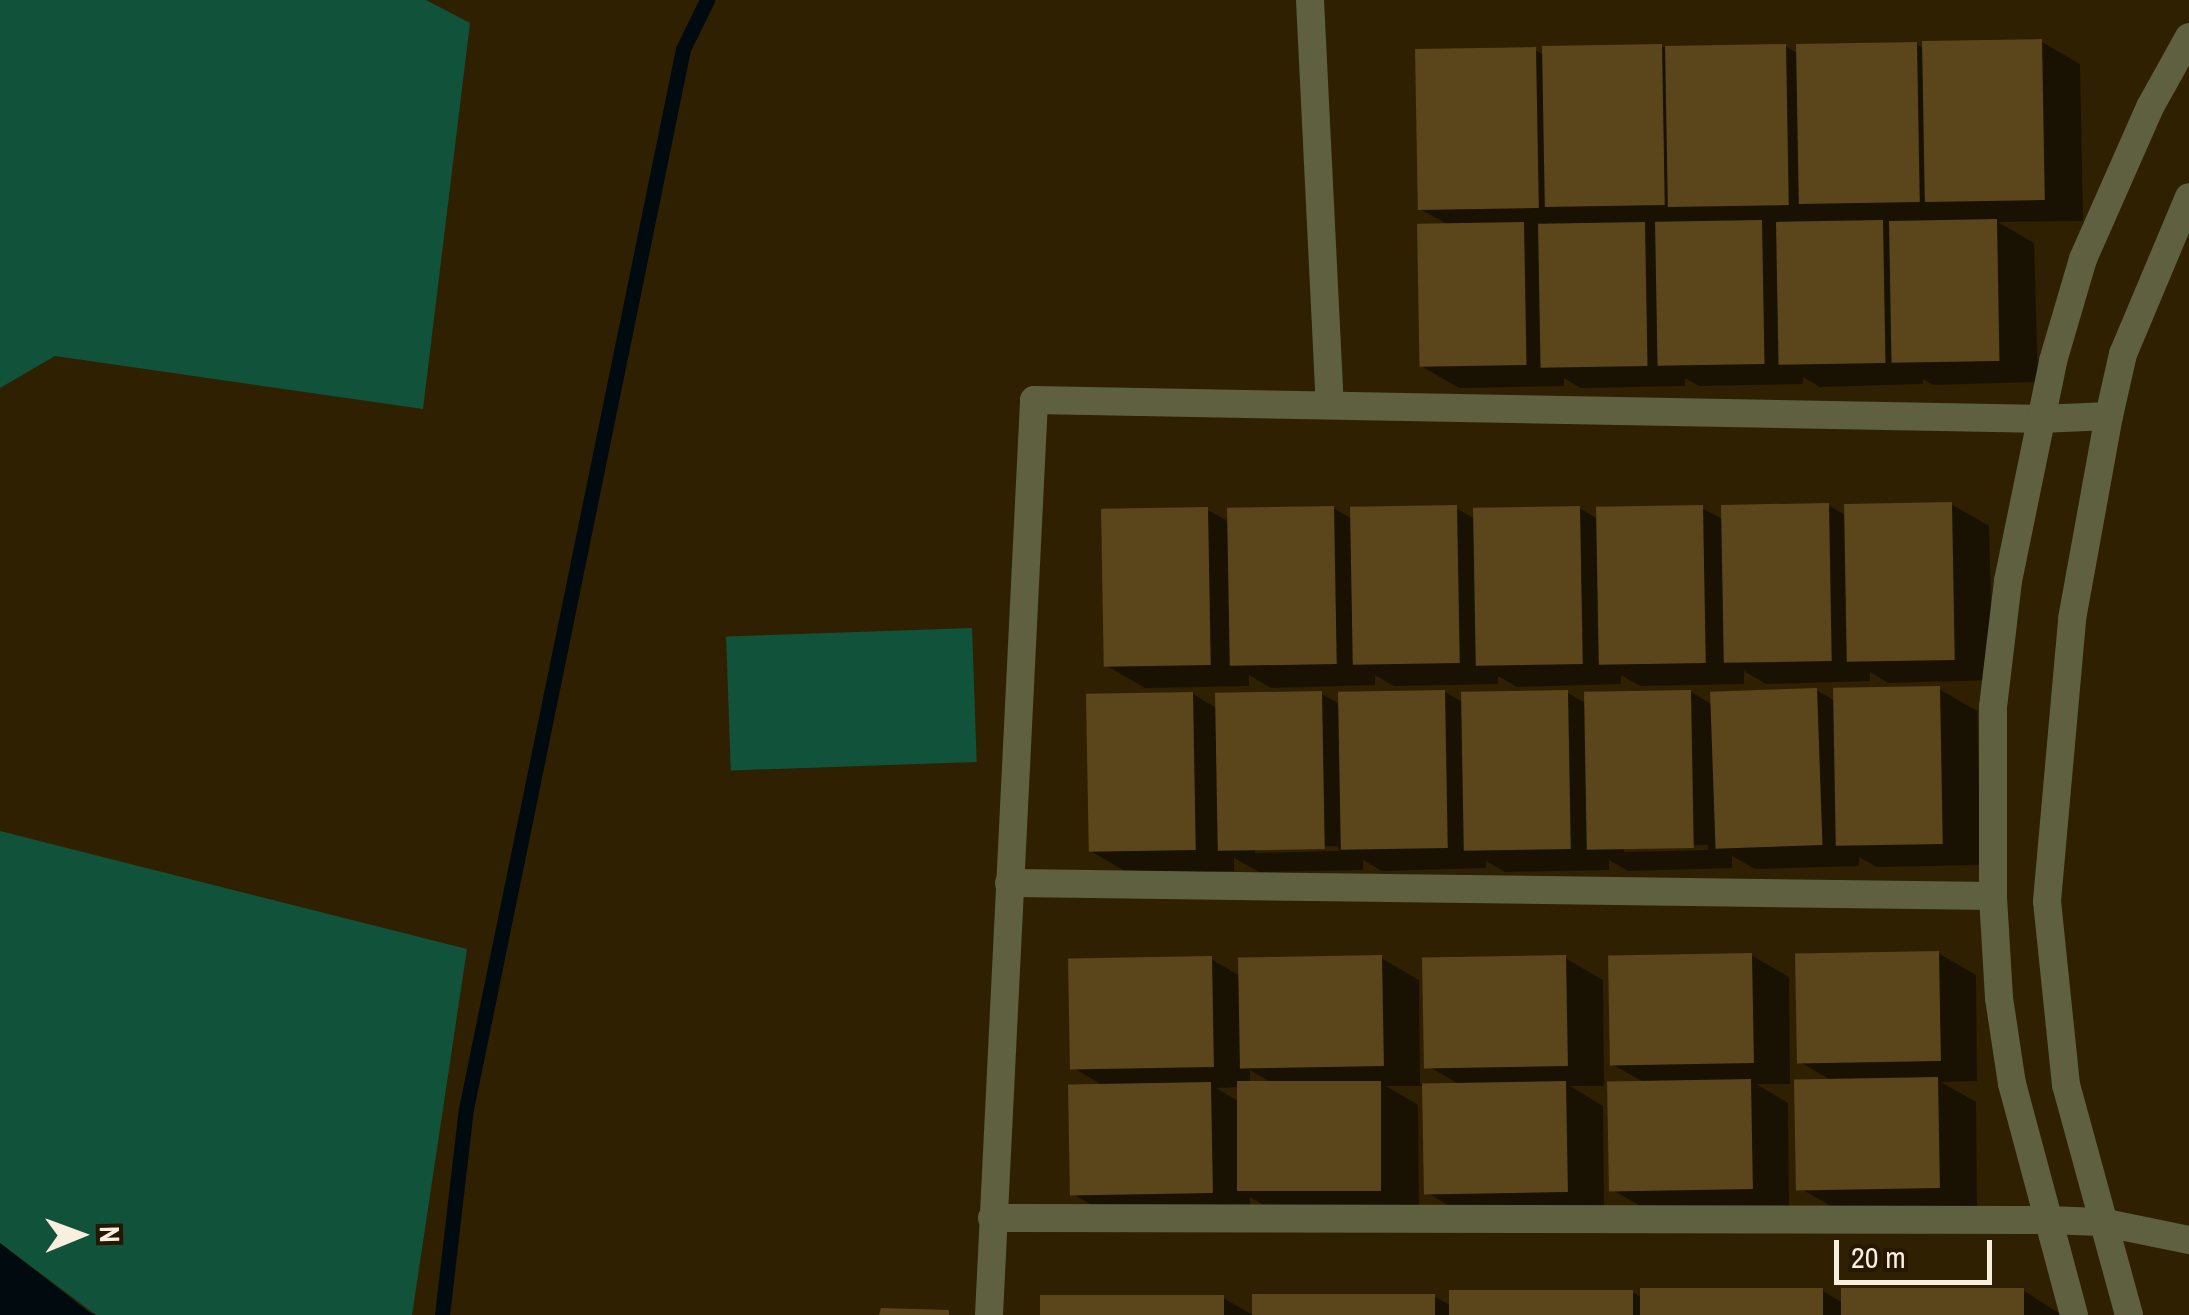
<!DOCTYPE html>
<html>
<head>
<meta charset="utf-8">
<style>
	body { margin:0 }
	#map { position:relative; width:2189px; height:1315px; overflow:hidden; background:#2f2002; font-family:"Archivo Narrow",sans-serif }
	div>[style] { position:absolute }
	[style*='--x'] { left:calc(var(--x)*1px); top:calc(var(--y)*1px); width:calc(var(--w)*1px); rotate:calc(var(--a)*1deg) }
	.green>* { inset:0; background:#11523b; transform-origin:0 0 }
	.water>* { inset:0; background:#010a0f }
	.shadow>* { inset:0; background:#0007 }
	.stream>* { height:15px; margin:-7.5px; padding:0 7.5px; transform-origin:7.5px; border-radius:7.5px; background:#010a0f }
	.building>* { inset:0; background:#5b451a; transform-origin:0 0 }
	.minor>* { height:28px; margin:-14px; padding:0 14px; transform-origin:14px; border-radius:14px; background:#5e6040 }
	span { translate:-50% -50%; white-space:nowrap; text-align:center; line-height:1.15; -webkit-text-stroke:10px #251700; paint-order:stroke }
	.north { position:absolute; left:30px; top:1185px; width:100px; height:100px; -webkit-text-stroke:8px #251700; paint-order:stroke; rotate:89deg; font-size:28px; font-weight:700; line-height:40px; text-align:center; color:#f8efde }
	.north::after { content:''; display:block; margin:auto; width:35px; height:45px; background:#f8efde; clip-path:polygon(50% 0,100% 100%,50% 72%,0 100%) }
	.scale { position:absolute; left:1834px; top:1240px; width:158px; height:45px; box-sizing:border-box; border:5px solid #f8efde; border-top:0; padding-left:12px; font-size:30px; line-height:35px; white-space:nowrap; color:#f8efde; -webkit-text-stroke:8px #251700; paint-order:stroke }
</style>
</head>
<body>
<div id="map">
	<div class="green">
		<i style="clip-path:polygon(0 0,426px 0,470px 23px,423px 409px,55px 356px,0 388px)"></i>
		<i style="left:972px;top:628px;width:134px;height:246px;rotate:88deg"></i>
		<i style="clip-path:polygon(0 831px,467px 949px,412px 1315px,96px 1315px,0 1243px)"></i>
	</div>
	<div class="water">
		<i style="clip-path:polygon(0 1243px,89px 1312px,96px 1315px,0 1315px)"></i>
	</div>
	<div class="shadow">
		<i style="clip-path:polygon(2042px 42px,2080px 64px,2083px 221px,1998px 222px,2034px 243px,2038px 382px,1933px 385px,1923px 379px,1923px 384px,1820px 387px,1803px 377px,1803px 384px,1699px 386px,1685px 378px,1685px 386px,1581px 388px,1564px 378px,1564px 386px,1459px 388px,1421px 366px,1451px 226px,1420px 209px,1535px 50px,1544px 55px,1661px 47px,1785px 46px,1799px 54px,1916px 44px,1925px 49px)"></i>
		<i style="clip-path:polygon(1951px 504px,1989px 526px,1993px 680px,1888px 683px,1870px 672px,1870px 681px,1766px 684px,1744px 671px,1744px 684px,1640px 686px,1621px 675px,1621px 684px,1517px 687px,1498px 676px,1498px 684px,1394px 686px,1375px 675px,1375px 685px,1271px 688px,1249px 675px,1249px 686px,1145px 688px,1107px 666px,1208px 510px,1229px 522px,1333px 508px,1352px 519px,1456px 508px,1475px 519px,1579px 508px,1598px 519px,1702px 508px,1724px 520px,1828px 505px,1847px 516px)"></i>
		<i style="clip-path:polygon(evenodd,1939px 689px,1977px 711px,1981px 865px,1877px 867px,1859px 857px,1859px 866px,1755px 869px,1732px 856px,1732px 868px,1628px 871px,1609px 860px,1609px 870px,1505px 872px,1486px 861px,1486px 868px,1382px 871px,1363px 860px,1363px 870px,1259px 872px,1234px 858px,1234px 871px,1130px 874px,1092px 852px,1193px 694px,1218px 709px,1322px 694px,1341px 705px,1445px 692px,1464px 703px,1568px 693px,1587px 704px,1691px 692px,1713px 705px,1816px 690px,1835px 701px,1939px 689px,1708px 845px,1708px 850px,1624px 852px,1624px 847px,1708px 845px,1939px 689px,1338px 846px,1339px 851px,1255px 853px,1255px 848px,1338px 846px)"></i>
		<i style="clip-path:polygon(1938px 953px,1976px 975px,1977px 1081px,1941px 1082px,1976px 1102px,1977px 1208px,1836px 1209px,1798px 1187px,1831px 1080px,1798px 1061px)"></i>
		<i style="clip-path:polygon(1751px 955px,1789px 977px,1790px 1084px,1756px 1084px,1788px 1103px,1789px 1210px,1649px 1211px,1611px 1189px,1644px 1082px,1611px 1064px)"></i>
		<i style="clip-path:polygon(evenodd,1381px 958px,1419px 980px,1420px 1084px,1459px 1084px,1426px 1065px,1565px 958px,1603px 980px,1604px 1086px,1570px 1086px,1603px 1106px,1604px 1212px,1463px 1214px,1426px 1192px,1424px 1086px,1386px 1086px,1418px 1105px,1419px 1212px,1278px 1214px,1250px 1197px,1250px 1213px,1109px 1215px,1071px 1193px,1104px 1086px,1072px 1067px,1211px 959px,1240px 976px,1381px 958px,1250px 1070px,1274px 1084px,1250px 1084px,1250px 1070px,1381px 958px,1240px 1087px,1240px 1102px,1216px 1088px,1240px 1087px)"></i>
		<i style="clip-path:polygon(1823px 1291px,1843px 1303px,2024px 1291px,2062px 1315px,1254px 1315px,1435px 1297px,1452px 1306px,1632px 1292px,1642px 1298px)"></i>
		<i style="clip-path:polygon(1223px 1298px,1253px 1315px,1043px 1315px)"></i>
	</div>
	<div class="stream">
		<i style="--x:442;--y:1315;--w:207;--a:-83.4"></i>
		<i style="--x:466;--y:1109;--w:1082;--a:-78.43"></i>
		<i style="--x:683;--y:49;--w:55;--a:-63.9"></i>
	</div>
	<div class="building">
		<i style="left:2042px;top:39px;width:161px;height:120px;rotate:89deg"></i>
		<i style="left:1917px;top:42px;width:160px;height:121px;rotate:89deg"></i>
		<i style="left:1662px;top:44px;width:161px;height:120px;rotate:89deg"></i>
		<i style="left:1786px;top:44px;width:161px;height:121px;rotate:89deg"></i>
		<i style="left:1536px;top:47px;width:161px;height:121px;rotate:89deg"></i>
		<i style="left:1997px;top:219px;width:142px;height:108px;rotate:89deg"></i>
		<i style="left:1762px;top:220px;width:144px;height:107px;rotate:89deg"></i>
		<i style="left:1883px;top:220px;width:143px;height:107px;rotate:89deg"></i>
		<i style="left:1524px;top:222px;width:143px;height:107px;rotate:89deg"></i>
		<i style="left:1645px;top:222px;width:144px;height:107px;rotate:89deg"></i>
		<i style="left:1952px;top:502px;width:158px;height:108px;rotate:89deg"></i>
		<i style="left:1829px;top:503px;width:158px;height:108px;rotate:89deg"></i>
		<i style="left:1457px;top:505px;width:158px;height:107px;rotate:89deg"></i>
		<i style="left:1703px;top:505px;width:158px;height:107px;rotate:89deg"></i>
		<i style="left:1334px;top:506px;width:158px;height:107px;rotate:89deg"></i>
		<i style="left:1580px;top:506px;width:158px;height:107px;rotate:89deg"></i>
		<i style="left:1208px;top:507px;width:158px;height:107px;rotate:89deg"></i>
		<i style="left:1940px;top:686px;width:158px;height:107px;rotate:89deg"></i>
		<i style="left:1817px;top:688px;width:157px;height:107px;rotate:88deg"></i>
		<i style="left:1445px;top:690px;width:158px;height:107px;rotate:89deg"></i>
		<i style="left:1568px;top:690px;width:159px;height:107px;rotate:89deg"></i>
		<i style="left:1691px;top:690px;width:158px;height:107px;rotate:89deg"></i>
		<i style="left:1322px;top:691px;width:158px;height:107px;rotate:89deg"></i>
		<i style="left:1193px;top:692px;width:158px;height:107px;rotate:89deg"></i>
		<i style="left:1939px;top:951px;width:110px;height:144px;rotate:89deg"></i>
		<i style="left:1752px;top:953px;width:110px;height:144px;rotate:89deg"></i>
		<i style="left:1382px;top:955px;width:111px;height:144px;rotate:89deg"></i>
		<i style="left:1566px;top:955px;width:111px;height:144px;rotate:89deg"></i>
		<i style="left:1212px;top:956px;width:111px;height:144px;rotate:89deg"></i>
		<i style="left:1938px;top:1077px;width:111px;height:144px;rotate:89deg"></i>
		<i style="left:1751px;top:1079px;width:110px;height:144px;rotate:89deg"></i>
		<i style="left:1381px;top:1081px;width:110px;height:144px;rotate:90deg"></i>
		<i style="left:1566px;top:1081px;width:111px;height:144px;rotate:89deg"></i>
		<i style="left:1211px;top:1082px;width:111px;height:143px;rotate:89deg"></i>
		<i style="left:1823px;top:1288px;width:27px;height:183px;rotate:90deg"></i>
		<i style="left:2024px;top:1288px;width:27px;height:183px;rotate:90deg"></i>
		<i style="left:1633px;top:1290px;width:25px;height:184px;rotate:90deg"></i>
		<i style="left:1435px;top:1294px;width:21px;height:183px;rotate:90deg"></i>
		<i style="left:1224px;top:1295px;width:20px;height:184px;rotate:90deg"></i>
		<i style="clip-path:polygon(881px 1308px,949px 1310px,949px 1315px,879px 1315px)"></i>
	</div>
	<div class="minor">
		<i style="--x:1310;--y:0;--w:405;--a:87.2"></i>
		<i style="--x:1009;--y:883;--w:984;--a:0.76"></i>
		<i style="--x:992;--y:1218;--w:1055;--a:0.11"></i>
		<i style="--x:2047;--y:1220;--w:54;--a:2.1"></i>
		<i style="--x:2101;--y:1222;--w:90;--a:11.6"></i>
		<i style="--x:989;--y:1315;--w:916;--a:-87.18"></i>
		<i style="--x:1034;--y:400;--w:1006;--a:1.08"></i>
		<i style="--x:2040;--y:419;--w:69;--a:-2.5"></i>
		<i style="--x:2074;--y:1315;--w:239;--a:-105"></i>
		<i style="--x:2012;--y:1084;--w:87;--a:-98.6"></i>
		<i style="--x:1999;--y:998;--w:102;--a:-93.4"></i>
		<i style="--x:1993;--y:896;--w:189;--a:-90"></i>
		<i style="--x:1993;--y:707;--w:127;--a:-83.2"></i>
		<i style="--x:2008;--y:581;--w:225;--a:-78.4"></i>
		<i style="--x:2053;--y:361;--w:106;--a:-73.6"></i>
		<i style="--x:2083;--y:259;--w:166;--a:-66.2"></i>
		<i style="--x:2150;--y:107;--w:80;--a:-60.9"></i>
		<i style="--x:2129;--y:1315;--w:238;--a:-105.3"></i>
		<i style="--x:2066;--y:1085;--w:185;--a:-95.9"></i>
		<i style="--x:2047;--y:901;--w:283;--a:-84.9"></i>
		<i style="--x:2072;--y:619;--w:206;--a:-79.7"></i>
		<i style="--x:2109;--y:416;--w:64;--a:-77.3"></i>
		<i style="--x:2123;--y:354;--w:170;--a:-67.2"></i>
	</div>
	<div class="north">N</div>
	<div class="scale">20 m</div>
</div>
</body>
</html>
